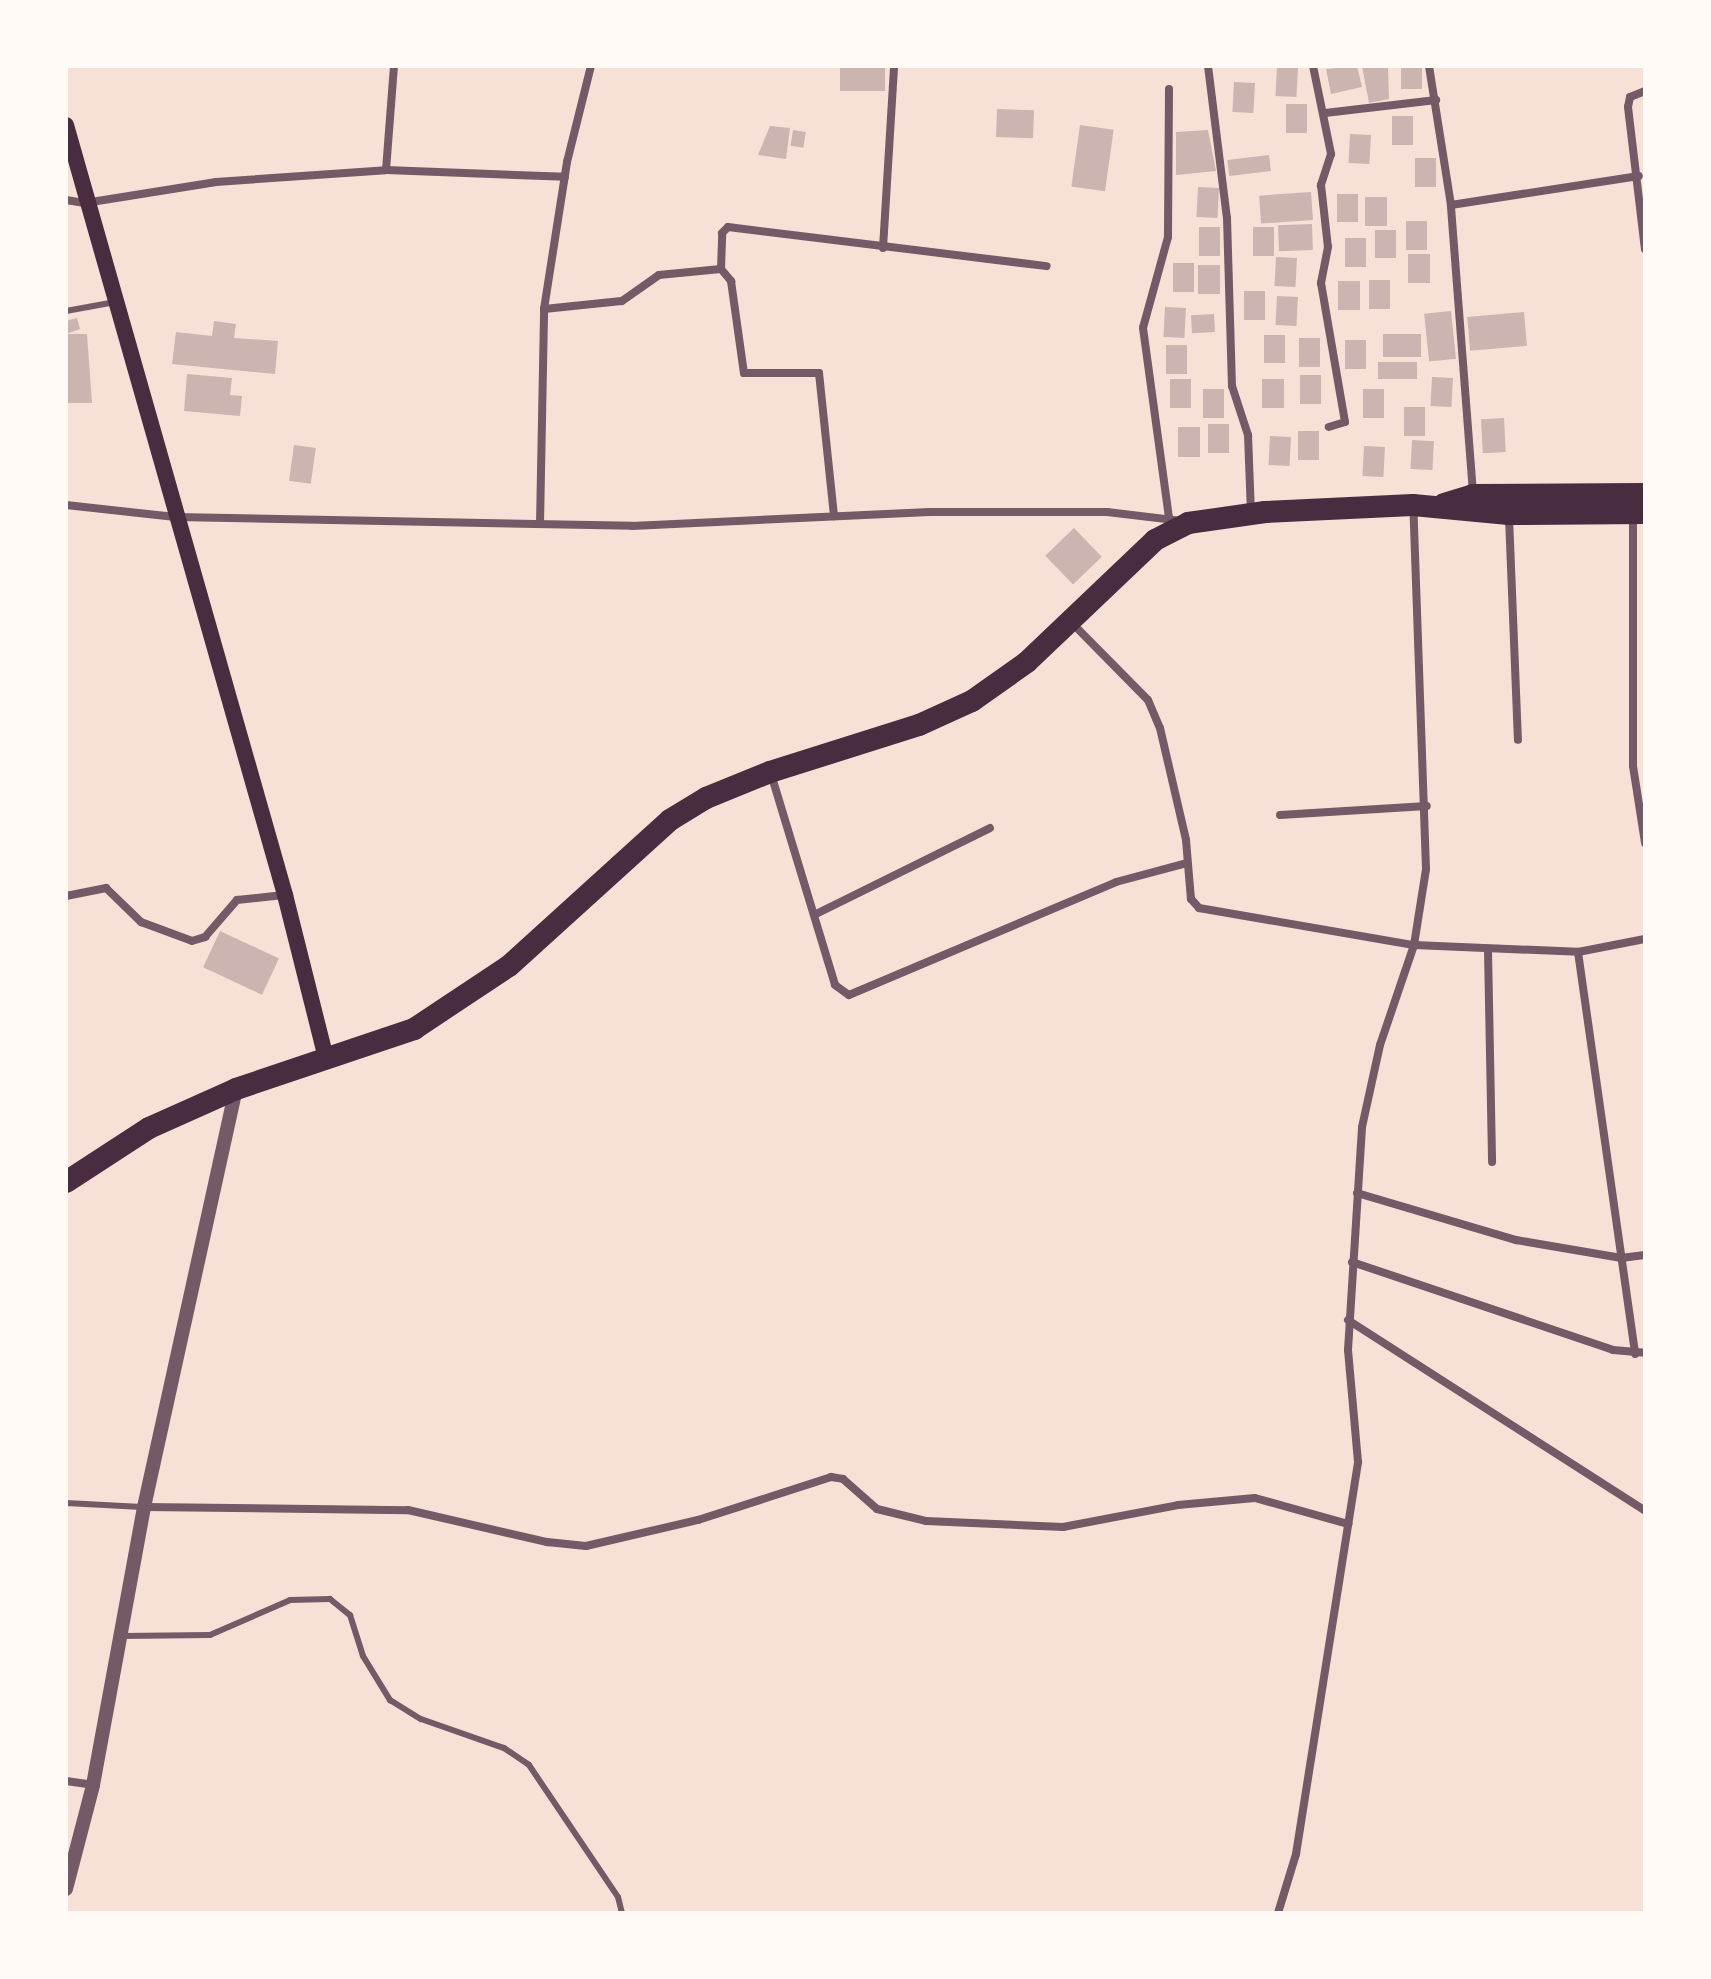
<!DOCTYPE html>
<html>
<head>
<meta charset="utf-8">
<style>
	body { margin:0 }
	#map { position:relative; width:1711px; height:1979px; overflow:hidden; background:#f7e1d7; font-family:Literata,serif }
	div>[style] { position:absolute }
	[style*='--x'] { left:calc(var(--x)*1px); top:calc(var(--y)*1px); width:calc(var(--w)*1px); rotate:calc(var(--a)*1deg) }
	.building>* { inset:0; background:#ccb4b1; transform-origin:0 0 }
	.service>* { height:6px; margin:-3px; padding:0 3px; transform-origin:3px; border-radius:3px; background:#755966 }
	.minor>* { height:8px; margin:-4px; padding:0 4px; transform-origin:4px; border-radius:4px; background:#755966 }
	.tertiary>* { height:14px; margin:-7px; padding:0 7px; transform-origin:7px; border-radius:7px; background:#755966 }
	.secondary>* { height:16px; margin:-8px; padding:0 8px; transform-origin:8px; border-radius:8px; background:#4a2c40 }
	.trunk>* { height:22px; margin:-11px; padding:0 11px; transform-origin:11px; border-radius:11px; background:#4a2c40 }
	span { translate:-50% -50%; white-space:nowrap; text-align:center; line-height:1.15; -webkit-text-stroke:6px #fffaf5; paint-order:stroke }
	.frame { position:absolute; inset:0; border:68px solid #fffaf5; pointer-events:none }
</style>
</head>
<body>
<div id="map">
	<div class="building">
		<i style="left:840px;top:66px;width:45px;height:25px"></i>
		<i style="clip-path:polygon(1357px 66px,1362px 87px,1331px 94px,1326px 69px)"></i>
		<i style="clip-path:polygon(1362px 66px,1388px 66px,1389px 99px,1369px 103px)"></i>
		<i style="left:1401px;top:66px;width:21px;height:23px"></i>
		<i style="left:1277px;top:67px;width:21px;height:29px;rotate:3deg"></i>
		<i style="left:1234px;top:82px;width:21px;height:30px;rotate:3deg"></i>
		<i style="left:1286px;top:104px;width:21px;height:29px"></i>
		<i style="left:997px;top:109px;width:37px;height:28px;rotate:2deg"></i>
		<i style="left:1392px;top:116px;width:21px;height:29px"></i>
		<i style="left:1080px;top:125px;width:34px;height:62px;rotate:8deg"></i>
		<i style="clip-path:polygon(770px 126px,790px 128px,786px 159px,758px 155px)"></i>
		<i style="left:793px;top:130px;width:13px;height:16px;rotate:9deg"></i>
		<i style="clip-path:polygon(1208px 130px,1216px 171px,1176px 175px,1176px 132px)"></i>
		<i style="left:1350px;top:134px;width:21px;height:29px;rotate:3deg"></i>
		<i style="left:1269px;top:155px;width:16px;height:42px;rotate:83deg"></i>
		<i style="left:1415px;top:158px;width:21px;height:29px"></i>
		<i style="left:1198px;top:187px;width:21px;height:30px;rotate:3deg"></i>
		<i style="left:1311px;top:192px;width:28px;height:52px;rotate:86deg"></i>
		<i style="left:1337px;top:194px;width:21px;height:28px"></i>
		<i style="left:1365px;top:197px;width:22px;height:29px"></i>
		<i style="left:1406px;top:221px;width:21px;height:29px"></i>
		<i style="left:1312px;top:224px;width:26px;height:34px;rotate:88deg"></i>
		<i style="left:1199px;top:227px;width:21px;height:29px"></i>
		<i style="left:1253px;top:227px;width:21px;height:29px"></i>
		<i style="left:1375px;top:230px;width:21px;height:28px"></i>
		<i style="left:1345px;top:238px;width:21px;height:29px"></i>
		<i style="left:1408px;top:254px;width:22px;height:29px"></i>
		<i style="left:1276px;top:257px;width:21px;height:29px;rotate:3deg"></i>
		<i style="left:1173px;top:263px;width:21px;height:29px"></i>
		<i style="left:1198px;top:265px;width:22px;height:29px"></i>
		<i style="left:1369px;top:280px;width:21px;height:29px"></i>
		<i style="left:1338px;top:281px;width:22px;height:29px"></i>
		<i style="left:1244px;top:291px;width:21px;height:29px"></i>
		<i style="left:1277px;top:296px;width:21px;height:29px;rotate:3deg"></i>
		<i style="left:1165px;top:307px;width:21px;height:30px;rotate:3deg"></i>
		<i style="left:1451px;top:311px;width:48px;height:27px;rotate:84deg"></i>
		<i style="left:1524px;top:312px;width:34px;height:57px;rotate:85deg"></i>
		<i style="left:1214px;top:314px;width:18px;height:23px;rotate:87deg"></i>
		<i style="clip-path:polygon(77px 318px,80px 329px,66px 334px,66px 321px)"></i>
		<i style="clip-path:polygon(214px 321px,236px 324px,234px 338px,278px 341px,275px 374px,172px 364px,176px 332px,212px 336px)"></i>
		<i style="clip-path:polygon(66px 334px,87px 334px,92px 403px,66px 403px)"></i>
		<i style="left:1421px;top:334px;width:23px;height:38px;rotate:90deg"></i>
		<i style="left:1264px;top:335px;width:21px;height:28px"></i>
		<i style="left:1299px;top:338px;width:21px;height:29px"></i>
		<i style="left:1345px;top:340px;width:21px;height:29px"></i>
		<i style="left:1166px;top:345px;width:21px;height:29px"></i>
		<i style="left:1417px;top:362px;width:17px;height:39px;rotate:90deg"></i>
		<i style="clip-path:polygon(187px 374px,232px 378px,230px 395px,242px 396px,240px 416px,184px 411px)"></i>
		<i style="left:1300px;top:375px;width:21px;height:29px"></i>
		<i style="left:1432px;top:377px;width:21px;height:29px;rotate:3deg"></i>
		<i style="left:1170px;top:379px;width:21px;height:29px"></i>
		<i style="left:1262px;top:379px;width:22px;height:29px"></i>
		<i style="left:1203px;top:389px;width:21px;height:29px"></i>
		<i style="left:1363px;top:389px;width:21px;height:29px"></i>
		<i style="left:1404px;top:407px;width:21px;height:29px"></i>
		<i style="left:1504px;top:418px;width:34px;height:23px;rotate:87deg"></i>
		<i style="left:1208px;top:424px;width:21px;height:29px"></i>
		<i style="left:1178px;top:427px;width:22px;height:30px"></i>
		<i style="left:1298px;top:431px;width:21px;height:29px"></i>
		<i style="left:1270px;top:436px;width:21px;height:29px;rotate:3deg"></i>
		<i style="left:1412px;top:440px;width:22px;height:29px;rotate:3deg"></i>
		<i style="left:294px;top:445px;width:22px;height:36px;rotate:8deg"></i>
		<i style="left:1364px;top:446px;width:21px;height:30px;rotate:3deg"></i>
		<i style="left:1074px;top:528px;width:40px;height:40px;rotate:46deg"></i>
		<i style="left:220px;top:931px;width:65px;height:40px;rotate:25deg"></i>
	</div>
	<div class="service">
		<i style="--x:66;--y:311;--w:50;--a:-10.4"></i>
		<i style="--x:66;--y:1503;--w:76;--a:3"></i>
		<i style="--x:122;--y:1636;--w:88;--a:-0.7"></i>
		<i style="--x:210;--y:1635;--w:87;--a:-23.6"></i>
		<i style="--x:290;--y:1600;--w:40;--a:-1.4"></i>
		<i style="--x:330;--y:1599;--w:26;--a:39"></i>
		<i style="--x:350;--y:1615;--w:43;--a:72.4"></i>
		<i style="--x:363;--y:1656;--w:52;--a:58.5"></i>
		<i style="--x:390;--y:1700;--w:36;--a:32"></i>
		<i style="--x:421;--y:1719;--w:88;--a:19.3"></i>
		<i style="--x:504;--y:1748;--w:30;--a:34"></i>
		<i style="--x:529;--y:1765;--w:159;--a:56"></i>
		<i style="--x:618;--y:1897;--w:16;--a:76"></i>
	</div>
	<div class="minor">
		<i style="--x:1208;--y:66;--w:153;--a:82.9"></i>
		<i style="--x:1227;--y:218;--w:168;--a:88.3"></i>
		<i style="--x:1232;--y:386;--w:52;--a:71.9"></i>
		<i style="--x:1248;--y:435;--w:77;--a:87.8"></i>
		<i style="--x:1313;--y:66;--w:90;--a:78.4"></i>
		<i style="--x:1331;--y:154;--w:33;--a:108"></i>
		<i style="--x:1321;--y:185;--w:62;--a:83.6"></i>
		<i style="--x:1328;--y:247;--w:37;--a:101"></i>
		<i style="--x:1321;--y:283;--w:141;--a:80.2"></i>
		<i style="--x:1345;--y:422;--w:17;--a:163"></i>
		<i style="--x:1429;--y:66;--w:141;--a:81"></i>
		<i style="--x:1169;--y:89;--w:148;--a:90.4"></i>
		<i style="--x:1168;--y:237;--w:94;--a:105.4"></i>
		<i style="--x:1143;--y:328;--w:192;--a:82.2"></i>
		<i style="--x:1645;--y:91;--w:16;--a:158"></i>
		<i style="--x:1630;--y:97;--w:10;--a:101"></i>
		<i style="--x:1628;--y:107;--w:143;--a:83.2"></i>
		<i style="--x:1325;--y:113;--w:112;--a:-6.7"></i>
		<i style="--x:386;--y:170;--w:104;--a:-85.6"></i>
		<i style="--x:66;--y:200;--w:19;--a:9"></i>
		<i style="--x:85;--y:203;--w:133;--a:-9.1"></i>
		<i style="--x:216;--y:182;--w:170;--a:-4"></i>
		<i style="--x:386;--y:170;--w:179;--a:2.2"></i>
		<i style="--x:883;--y:248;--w:182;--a:-86.5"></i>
		<i style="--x:721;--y:269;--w:16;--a:50"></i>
		<i style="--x:731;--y:281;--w:93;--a:82"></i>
		<i style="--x:744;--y:373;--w:75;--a:0"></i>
		<i style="--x:819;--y:373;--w:144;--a:84"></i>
		<i style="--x:544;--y:309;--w:78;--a:-5.9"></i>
		<i style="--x:622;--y:301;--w:45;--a:-35.1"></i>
		<i style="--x:659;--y:275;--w:62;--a:-5.5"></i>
		<i style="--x:721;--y:269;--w:36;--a:-88"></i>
		<i style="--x:722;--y:233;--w:8;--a:-45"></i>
		<i style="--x:728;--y:227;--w:321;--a:7"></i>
		<i style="--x:1473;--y:493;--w:289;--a:-94.4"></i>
		<i style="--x:1451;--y:205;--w:190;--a:-8.8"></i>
		<i style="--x:66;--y:505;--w:110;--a:6.3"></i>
		<i style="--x:175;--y:517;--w:457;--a:1.1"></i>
		<i style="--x:632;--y:526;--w:298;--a:-2.7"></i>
		<i style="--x:930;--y:512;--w:177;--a:0"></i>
		<i style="--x:1107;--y:512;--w:77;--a:6.8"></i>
		<i style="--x:1633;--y:513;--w:253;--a:90"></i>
		<i style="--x:1633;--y:766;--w:78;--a:81.1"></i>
		<i style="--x:1509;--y:517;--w:223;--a:87.7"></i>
		<i style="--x:540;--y:524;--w:215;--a:-88.9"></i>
		<i style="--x:544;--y:309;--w:149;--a:-81.1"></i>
		<i style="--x:567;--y:162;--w:99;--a:-76"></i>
		<i style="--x:1072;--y:623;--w:108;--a:45.4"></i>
		<i style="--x:1148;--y:700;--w:30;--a:67"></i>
		<i style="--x:1160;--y:728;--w:115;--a:76.9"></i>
		<i style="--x:1186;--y:840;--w:59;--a:85.2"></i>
		<i style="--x:1191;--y:899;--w:12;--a:48"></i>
		<i style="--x:1199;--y:908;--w:218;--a:9.8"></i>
		<i style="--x:1414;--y:945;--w:164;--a:2.4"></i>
		<i style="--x:1578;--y:952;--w:68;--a:-11"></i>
		<i style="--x:771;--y:774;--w:220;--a:73.1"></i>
		<i style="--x:835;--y:985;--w:17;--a:36"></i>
		<i style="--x:849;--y:995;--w:290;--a:-22.9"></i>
		<i style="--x:1116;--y:882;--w:73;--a:-15"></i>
		<i style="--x:1280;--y:815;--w:147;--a:-3.5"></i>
		<i style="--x:66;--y:896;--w:41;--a:-11.3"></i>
		<i style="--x:106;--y:888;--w:49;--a:44.2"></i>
		<i style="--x:141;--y:922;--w:54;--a:20.4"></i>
		<i style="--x:192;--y:941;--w:14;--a:-17"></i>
		<i style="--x:205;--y:937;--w:49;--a:-49.1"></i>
		<i style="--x:237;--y:900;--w:47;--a:-6.1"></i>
		<i style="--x:816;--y:914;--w:194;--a:-26.3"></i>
		<i style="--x:1488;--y:950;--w:212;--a:88.9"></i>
		<i style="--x:1578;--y:952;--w:406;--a:81.9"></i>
		<i style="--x:1357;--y:1193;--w:166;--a:16.5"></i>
		<i style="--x:1516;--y:1240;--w:107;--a:9.7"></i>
		<i style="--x:1621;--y:1258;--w:24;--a:-7"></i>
		<i style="--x:1352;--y:1262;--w:275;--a:18.6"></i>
		<i style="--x:1613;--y:1350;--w:32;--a:5"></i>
		<i style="--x:1348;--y:1320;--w:353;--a:32.7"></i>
		<i style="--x:144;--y:1507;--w:264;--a:0.7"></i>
		<i style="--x:408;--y:1510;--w:143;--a:13"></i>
		<i style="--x:547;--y:1542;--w:39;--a:6"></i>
		<i style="--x:586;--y:1546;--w:115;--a:-13.1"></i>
		<i style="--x:698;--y:1520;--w:140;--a:-17.9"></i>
		<i style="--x:831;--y:1477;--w:12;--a:9"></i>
		<i style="--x:843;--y:1479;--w:45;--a:41.4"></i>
		<i style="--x:877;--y:1509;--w:50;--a:13.8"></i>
		<i style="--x:926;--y:1521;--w:137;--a:2.5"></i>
		<i style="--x:1063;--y:1527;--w:117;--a:-10.8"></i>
		<i style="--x:1178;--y:1505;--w:77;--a:-5.2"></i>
		<i style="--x:1255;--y:1498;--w:97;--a:15.6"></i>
		<i style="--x:66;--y:1781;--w:27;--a:8"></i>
		<i style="--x:1278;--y:1913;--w:62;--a:-73"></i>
		<i style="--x:1296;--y:1854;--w:397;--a:-81"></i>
		<i style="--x:1358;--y:1462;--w:112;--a:-95.1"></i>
		<i style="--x:1348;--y:1350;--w:223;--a:-86.4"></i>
		<i style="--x:1362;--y:1127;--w:84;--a:-77.6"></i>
		<i style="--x:1380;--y:1045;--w:106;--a:-71.2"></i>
		<i style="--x:1414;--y:945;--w:77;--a:-81"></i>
		<i style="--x:1426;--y:869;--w:364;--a:-92"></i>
	</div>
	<div class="tertiary">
		<i style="--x:66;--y:1889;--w:107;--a:-75.4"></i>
		<i style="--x:93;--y:1785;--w:283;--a:-79.6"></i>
		<i style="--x:144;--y:1507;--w:428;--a:-77.6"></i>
	</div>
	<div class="secondary">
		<i style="--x:66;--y:125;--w:801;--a:74.12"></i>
		<i style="--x:285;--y:895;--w:168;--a:75.9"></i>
	</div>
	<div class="trunk">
		<i style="--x:1444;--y:504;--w:30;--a:-17"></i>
		<i style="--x:1473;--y:495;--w:172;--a:-0.3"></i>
		<i style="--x:66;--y:1182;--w:99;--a:-33"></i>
		<i style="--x:149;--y:1128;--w:95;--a:-24.1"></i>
		<i style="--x:236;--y:1089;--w:188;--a:-18.6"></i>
		<i style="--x:414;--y:1029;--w:114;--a:-33.6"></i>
		<i style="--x:509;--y:966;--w:217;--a:-42.2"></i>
		<i style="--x:670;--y:820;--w:42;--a:-31.4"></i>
		<i style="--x:706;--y:798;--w:69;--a:-22.1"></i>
		<i style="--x:770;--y:772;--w:156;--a:-17.5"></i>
		<i style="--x:919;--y:725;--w:58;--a:-24.4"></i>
		<i style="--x:972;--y:701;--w:67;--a:-35.3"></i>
		<i style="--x:1027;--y:662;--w:177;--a:-43.6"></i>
		<i style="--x:1155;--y:540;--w:37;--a:-27"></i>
		<i style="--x:1188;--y:523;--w:78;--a:-8.1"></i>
		<i style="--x:1265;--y:512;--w:148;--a:-2.7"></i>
		<i style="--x:1413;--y:505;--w:96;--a:5.4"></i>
		<i style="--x:1509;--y:514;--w:136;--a:-0.4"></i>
	</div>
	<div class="frame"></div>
</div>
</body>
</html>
